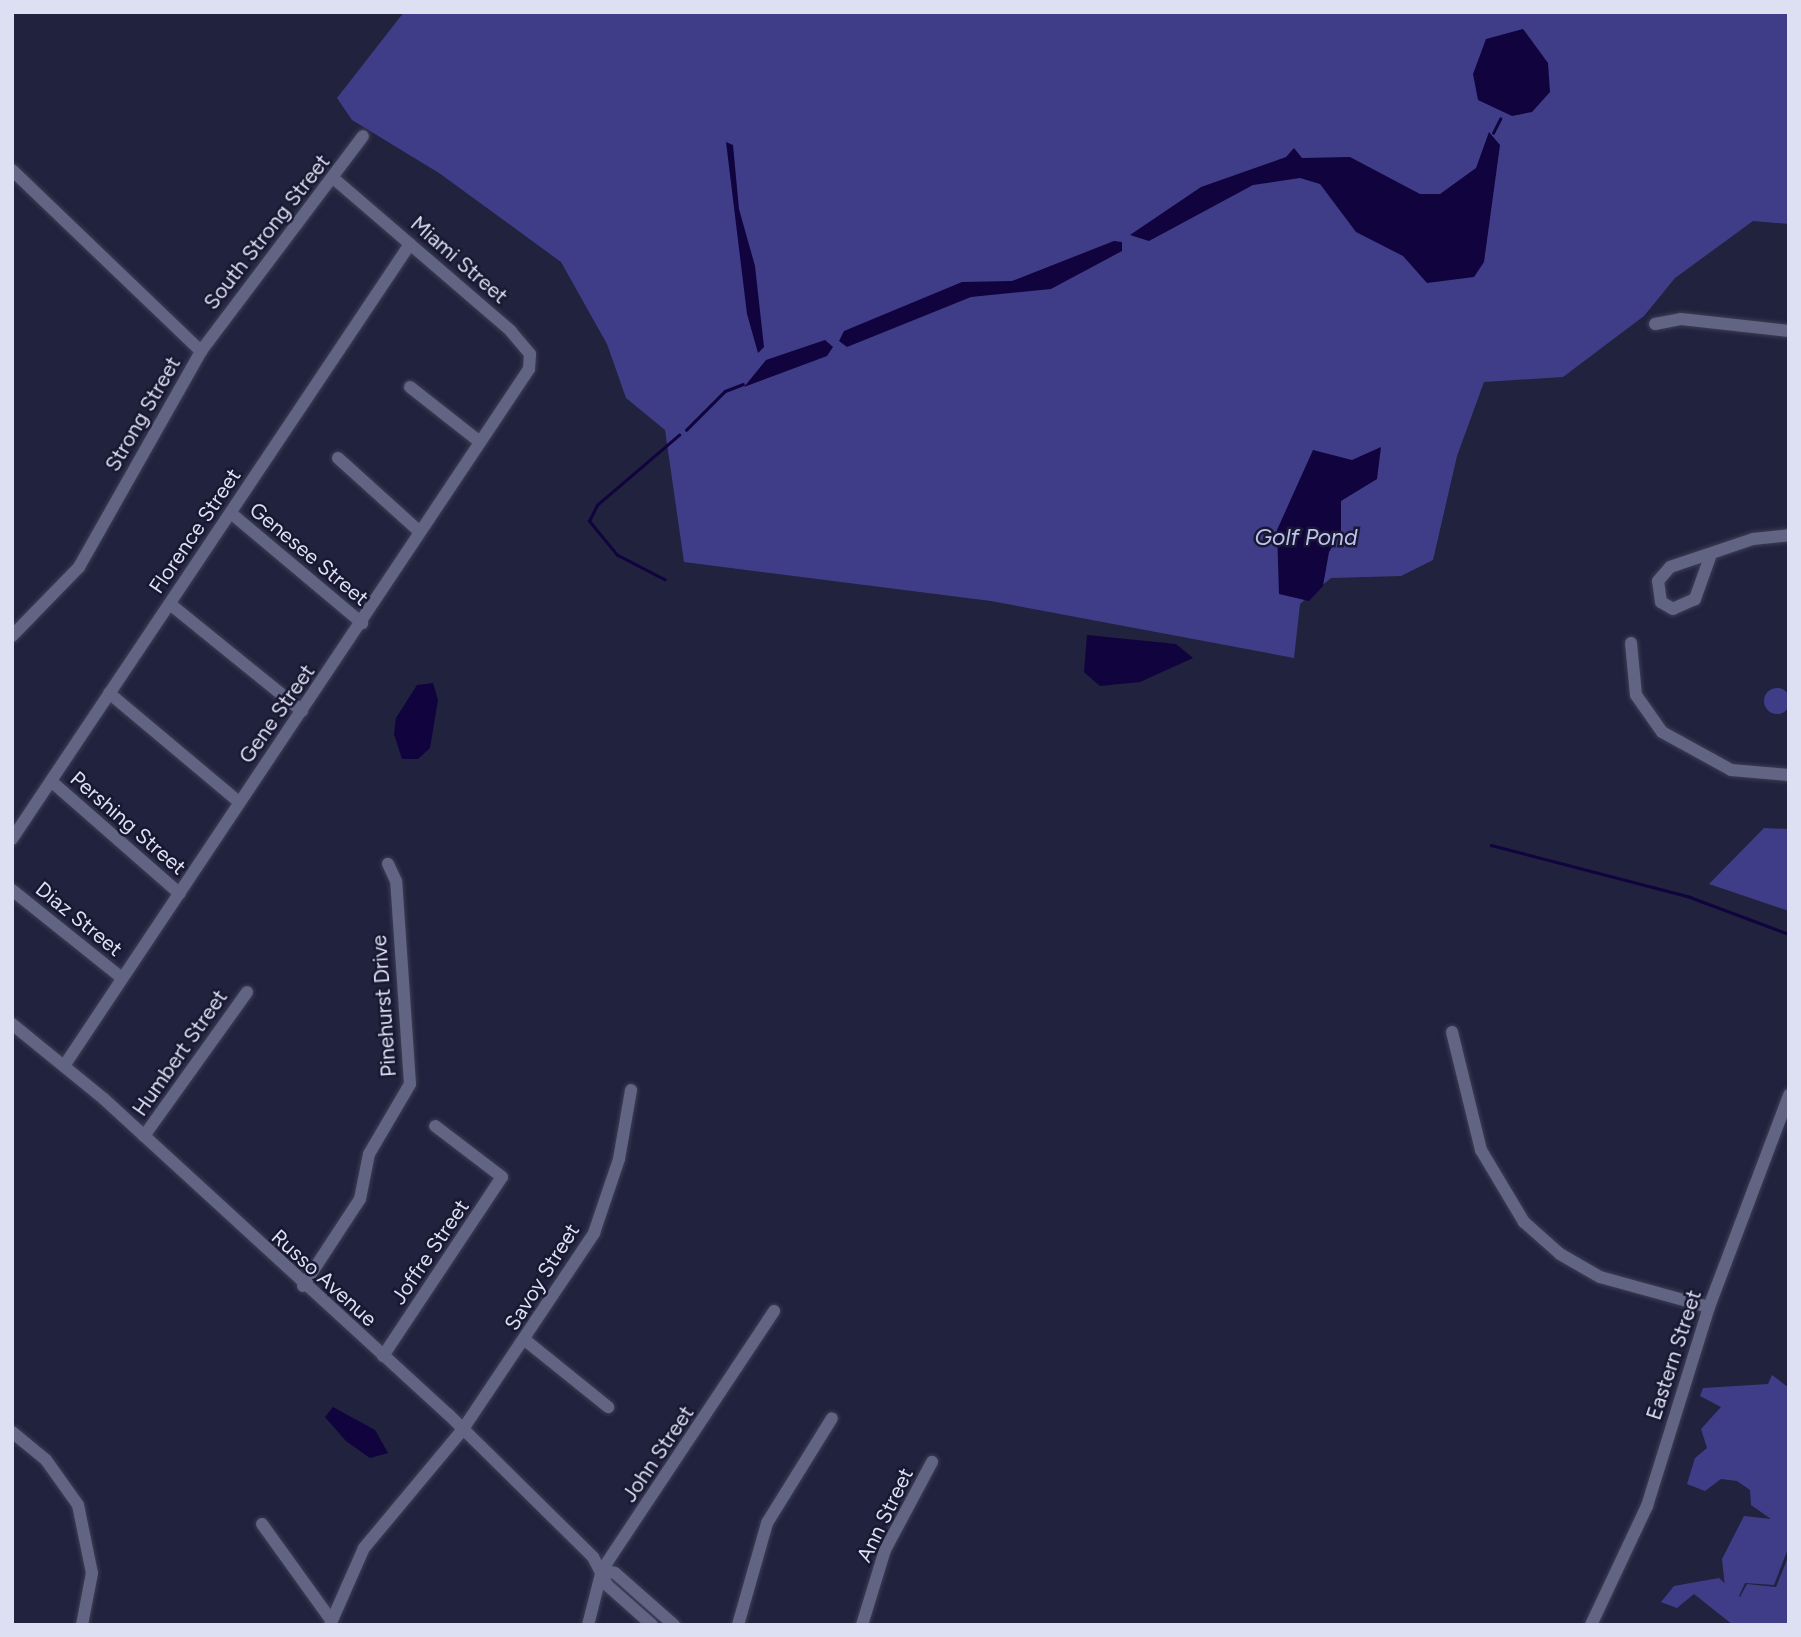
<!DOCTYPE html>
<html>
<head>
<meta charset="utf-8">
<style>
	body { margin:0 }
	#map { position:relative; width:1801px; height:1637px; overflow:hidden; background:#21223d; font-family:Figtree,sans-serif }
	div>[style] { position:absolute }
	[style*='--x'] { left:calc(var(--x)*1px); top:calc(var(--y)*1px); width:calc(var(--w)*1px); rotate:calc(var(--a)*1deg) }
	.green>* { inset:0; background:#403d88 }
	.round { border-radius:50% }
	.water>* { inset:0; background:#10033e }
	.stream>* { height:2.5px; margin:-1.25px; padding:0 1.25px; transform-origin:1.25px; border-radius:1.25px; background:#10033e }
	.roads { filter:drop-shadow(0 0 2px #3d3d55) drop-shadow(0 0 2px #3d3d55) }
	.minor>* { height:12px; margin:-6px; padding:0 6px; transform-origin:6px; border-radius:6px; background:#626484 }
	span { translate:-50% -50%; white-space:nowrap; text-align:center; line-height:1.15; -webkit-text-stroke:5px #181832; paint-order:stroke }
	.street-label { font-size:21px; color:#dddff2 }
	.water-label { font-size:23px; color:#bfc2f0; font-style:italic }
	.frame { position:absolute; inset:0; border:14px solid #dddff2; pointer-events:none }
</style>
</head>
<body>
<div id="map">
	<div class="green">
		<i style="clip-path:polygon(404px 12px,1789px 12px,1789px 224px,1753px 221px,1675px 278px,1644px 316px,1563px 377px,1484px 382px,1457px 456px,1433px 560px,1401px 576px,1331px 578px,1300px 604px,1294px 658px,991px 601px,684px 562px,665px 430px,626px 398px,607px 344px,561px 262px,439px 173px,352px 120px,337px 98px)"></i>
		<i class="round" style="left:1764px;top:688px;width:26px;height:26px"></i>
		<i style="clip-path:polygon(1764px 828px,1789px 829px,1789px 911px,1709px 884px)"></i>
		<i style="clip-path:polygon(1772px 1375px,1789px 1388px,1789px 1546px,1774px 1585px,1745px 1583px,1739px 1596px,1725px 1587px,1722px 1559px,1744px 1516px,1771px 1519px,1751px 1505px,1750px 1490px,1737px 1481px,1721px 1479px,1705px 1491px,1687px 1484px,1695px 1458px,1707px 1448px,1701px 1429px,1721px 1407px,1700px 1396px,1703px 1388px,1768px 1384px)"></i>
		<i style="clip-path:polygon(1789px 1555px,1789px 1625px,1733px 1625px,1694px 1594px,1677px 1608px,1661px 1602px,1674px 1586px,1719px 1578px,1740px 1597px,1747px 1584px,1776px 1587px)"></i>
	</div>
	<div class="water">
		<i style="clip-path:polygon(1523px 29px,1548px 63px,1550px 92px,1532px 112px,1512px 116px,1478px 100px,1473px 74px,1486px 39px)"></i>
		<i style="clip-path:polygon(1489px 132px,1500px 145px,1484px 262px,1474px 277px,1427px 283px,1403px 256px,1356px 232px,1320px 184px,1300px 178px,1253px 185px,1149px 241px,1130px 235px,1201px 187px,1286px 157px,1294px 148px,1302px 158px,1350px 157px,1420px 194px,1440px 194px,1476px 168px)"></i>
		<i style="clip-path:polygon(726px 142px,733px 145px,739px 209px,755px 266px,764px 347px,758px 353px,747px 314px)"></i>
		<i style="clip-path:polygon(1114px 241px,1122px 242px,1122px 251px,1051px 289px,971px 297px,847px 347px,839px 341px,844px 331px,962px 282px,1012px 281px)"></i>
		<i style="clip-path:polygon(825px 340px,833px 347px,827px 356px,744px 387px,766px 360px)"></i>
		<i style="clip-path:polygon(1381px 447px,1377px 479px,1341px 501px,1341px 533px,1329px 552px,1323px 586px,1309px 601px,1279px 594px,1277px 530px,1313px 450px,1352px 460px)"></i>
		<i style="clip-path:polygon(1087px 635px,1176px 644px,1193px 658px,1140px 682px,1100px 686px,1084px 672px)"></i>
		<i style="clip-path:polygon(433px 683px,438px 700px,430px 748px,418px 759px,402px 759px,394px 734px,396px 718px,417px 685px)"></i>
		<i style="clip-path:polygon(333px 1407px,375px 1430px,388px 1453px,370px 1458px,346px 1441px,325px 1417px)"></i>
	</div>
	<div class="stream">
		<i style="--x:1493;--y:133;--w:16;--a:-63"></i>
		<i style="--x:686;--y:430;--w:55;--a:-45"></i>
		<i style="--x:725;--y:391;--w:19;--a:-21"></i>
		<i style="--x:665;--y:580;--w:54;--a:-152.5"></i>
		<i style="--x:617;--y:555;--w:44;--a:-129.5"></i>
		<i style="--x:589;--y:521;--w:18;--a:-63"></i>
		<i style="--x:597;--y:505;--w:108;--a:-40.5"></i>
		<i style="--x:1491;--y:845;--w:206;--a:14.6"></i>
		<i style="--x:1690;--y:897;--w:106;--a:20.5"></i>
	</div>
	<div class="roads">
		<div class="minor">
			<i style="--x:12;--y:170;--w:262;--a:43.8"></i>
			<i style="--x:1655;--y:324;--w:26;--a:-11"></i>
			<i style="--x:1681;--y:319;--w:109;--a:6.3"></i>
			<i style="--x:410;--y:387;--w:89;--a:38.2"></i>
			<i style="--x:338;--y:458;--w:110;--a:42.1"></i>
			<i style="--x:232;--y:514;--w:170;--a:40"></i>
			<i style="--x:1710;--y:557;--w:45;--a:109.7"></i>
			<i style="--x:1695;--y:599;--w:24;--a:156"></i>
			<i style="--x:1673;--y:609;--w:14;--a:-150"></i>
			<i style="--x:1661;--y:602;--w:21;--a:-98"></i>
			<i style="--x:1658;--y:581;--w:18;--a:-49"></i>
			<i style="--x:1670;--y:567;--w:88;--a:-18.6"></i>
			<i style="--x:1753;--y:539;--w:36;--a:-6"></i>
			<i style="--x:170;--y:604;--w:170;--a:39"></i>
			<i style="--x:12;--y:636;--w:96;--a:-45.8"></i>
			<i style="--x:79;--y:567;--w:248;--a:-60.5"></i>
			<i style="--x:201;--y:351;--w:269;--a:-53"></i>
			<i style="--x:1631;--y:643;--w:52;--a:84.5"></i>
			<i style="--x:1636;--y:695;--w:45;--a:54.9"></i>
			<i style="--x:1662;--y:732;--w:79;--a:28.8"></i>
			<i style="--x:1731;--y:770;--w:58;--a:4.9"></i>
			<i style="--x:109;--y:693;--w:170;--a:40"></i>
			<i style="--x:51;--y:781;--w:171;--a:41.2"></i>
			<i style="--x:12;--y:839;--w:716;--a:-56.22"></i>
			<i style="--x:12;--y:890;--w:141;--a:38.7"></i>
			<i style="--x:12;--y:1024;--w:119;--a:39.2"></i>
			<i style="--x:104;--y:1099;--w:466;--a:42.5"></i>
			<i style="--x:448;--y:1414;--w:204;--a:44.6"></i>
			<i style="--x:593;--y:1557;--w:31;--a:63"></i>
			<i style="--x:607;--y:1585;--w:60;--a:41.6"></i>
			<i style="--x:1452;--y:1032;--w:122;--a:76.2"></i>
			<i style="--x:1481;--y:1150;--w:84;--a:59.2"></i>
			<i style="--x:1524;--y:1222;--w:48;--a:41.6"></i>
			<i style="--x:1560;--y:1254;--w:46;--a:29.9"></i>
			<i style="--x:1600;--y:1277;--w:113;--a:15.4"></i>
			<i style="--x:64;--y:1066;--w:838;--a:-56.29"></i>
			<i style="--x:529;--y:369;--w:15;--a:-86"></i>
			<i style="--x:530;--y:354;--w:30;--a:-130"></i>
			<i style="--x:511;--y:331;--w:233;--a:-139.3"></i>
			<i style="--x:144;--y:1136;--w:177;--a:-54.4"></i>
			<i style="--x:303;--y:1286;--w:104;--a:-56.8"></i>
			<i style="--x:360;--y:1199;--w:46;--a:-78.7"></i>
			<i style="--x:369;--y:1154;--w:81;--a:-59.6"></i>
			<i style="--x:410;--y:1084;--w:203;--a:-93.9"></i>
			<i style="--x:396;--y:881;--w:19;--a:-115"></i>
			<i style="--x:525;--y:1340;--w:107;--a:38.9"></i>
			<i style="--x:383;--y:1356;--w:215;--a:-56.4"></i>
			<i style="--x:502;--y:1177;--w:84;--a:-142.7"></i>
			<i style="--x:12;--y:1432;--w:44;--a:39.5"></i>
			<i style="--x:46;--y:1460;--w:55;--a:54.6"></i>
			<i style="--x:78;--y:1505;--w:69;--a:78.4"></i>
			<i style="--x:92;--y:1573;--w:53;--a:100.9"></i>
			<i style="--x:262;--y:1524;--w:118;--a:54.3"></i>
			<i style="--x:602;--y:1570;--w:13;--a:13"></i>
			<i style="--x:615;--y:1573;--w:79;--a:41.4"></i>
			<i style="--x:330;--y:1625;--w:84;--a:-66.2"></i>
			<i style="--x:364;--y:1548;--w:155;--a:-50.2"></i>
			<i style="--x:463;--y:1429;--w:236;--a:-56.2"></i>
			<i style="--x:594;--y:1233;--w:78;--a:-71.3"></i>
			<i style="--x:619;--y:1159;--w:70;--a:-80.1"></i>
			<i style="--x:588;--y:1625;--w:57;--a:-75.7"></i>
			<i style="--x:602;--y:1570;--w:311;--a:-56.4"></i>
			<i style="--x:738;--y:1625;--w:106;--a:-74.1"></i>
			<i style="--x:767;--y:1523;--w:123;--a:-58.2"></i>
			<i style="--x:862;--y:1625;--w:78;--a:-73"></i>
			<i style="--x:885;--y:1550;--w:100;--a:-61.9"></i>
			<i style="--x:1591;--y:1625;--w:132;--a:-64.8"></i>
			<i style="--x:1647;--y:1506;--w:208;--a:-72.7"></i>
			<i style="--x:1709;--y:1307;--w:227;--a:-69.3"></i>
		</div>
	</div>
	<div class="street-label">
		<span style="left:267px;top:232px;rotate:-52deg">South Strong Street</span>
		<span style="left:459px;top:260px;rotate:41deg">Miami Street</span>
		<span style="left:143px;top:414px;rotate:-60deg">Strong Street</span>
		<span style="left:195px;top:531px;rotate:-56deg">Florence Street</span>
		<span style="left:309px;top:554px;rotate:40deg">Genesee Street</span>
		<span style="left:277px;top:714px;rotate:-55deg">Gene Street</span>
		<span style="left:128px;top:823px;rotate:41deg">Pershing Street</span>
		<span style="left:79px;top:919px;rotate:39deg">Diaz Street</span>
		<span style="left:384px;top:1006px;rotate:-94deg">Pinehurst Drive</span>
		<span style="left:180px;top:1053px;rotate:-55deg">Humbert Street</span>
		<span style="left:430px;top:1252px;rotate:-56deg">Joffre Street</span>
		<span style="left:542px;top:1277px;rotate:-58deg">Savoy Street</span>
		<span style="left:324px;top:1278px;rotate:42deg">Russo Avenue</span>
		<span style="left:1674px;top:1355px;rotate:-72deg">Eastern Street</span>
		<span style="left:658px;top:1454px;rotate:-56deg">John Street</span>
		<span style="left:885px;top:1515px;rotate:-64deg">Ann Street</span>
	</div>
	<div class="water-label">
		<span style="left:1306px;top:537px">Golf Pond</span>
	</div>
	<div class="frame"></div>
</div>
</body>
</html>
